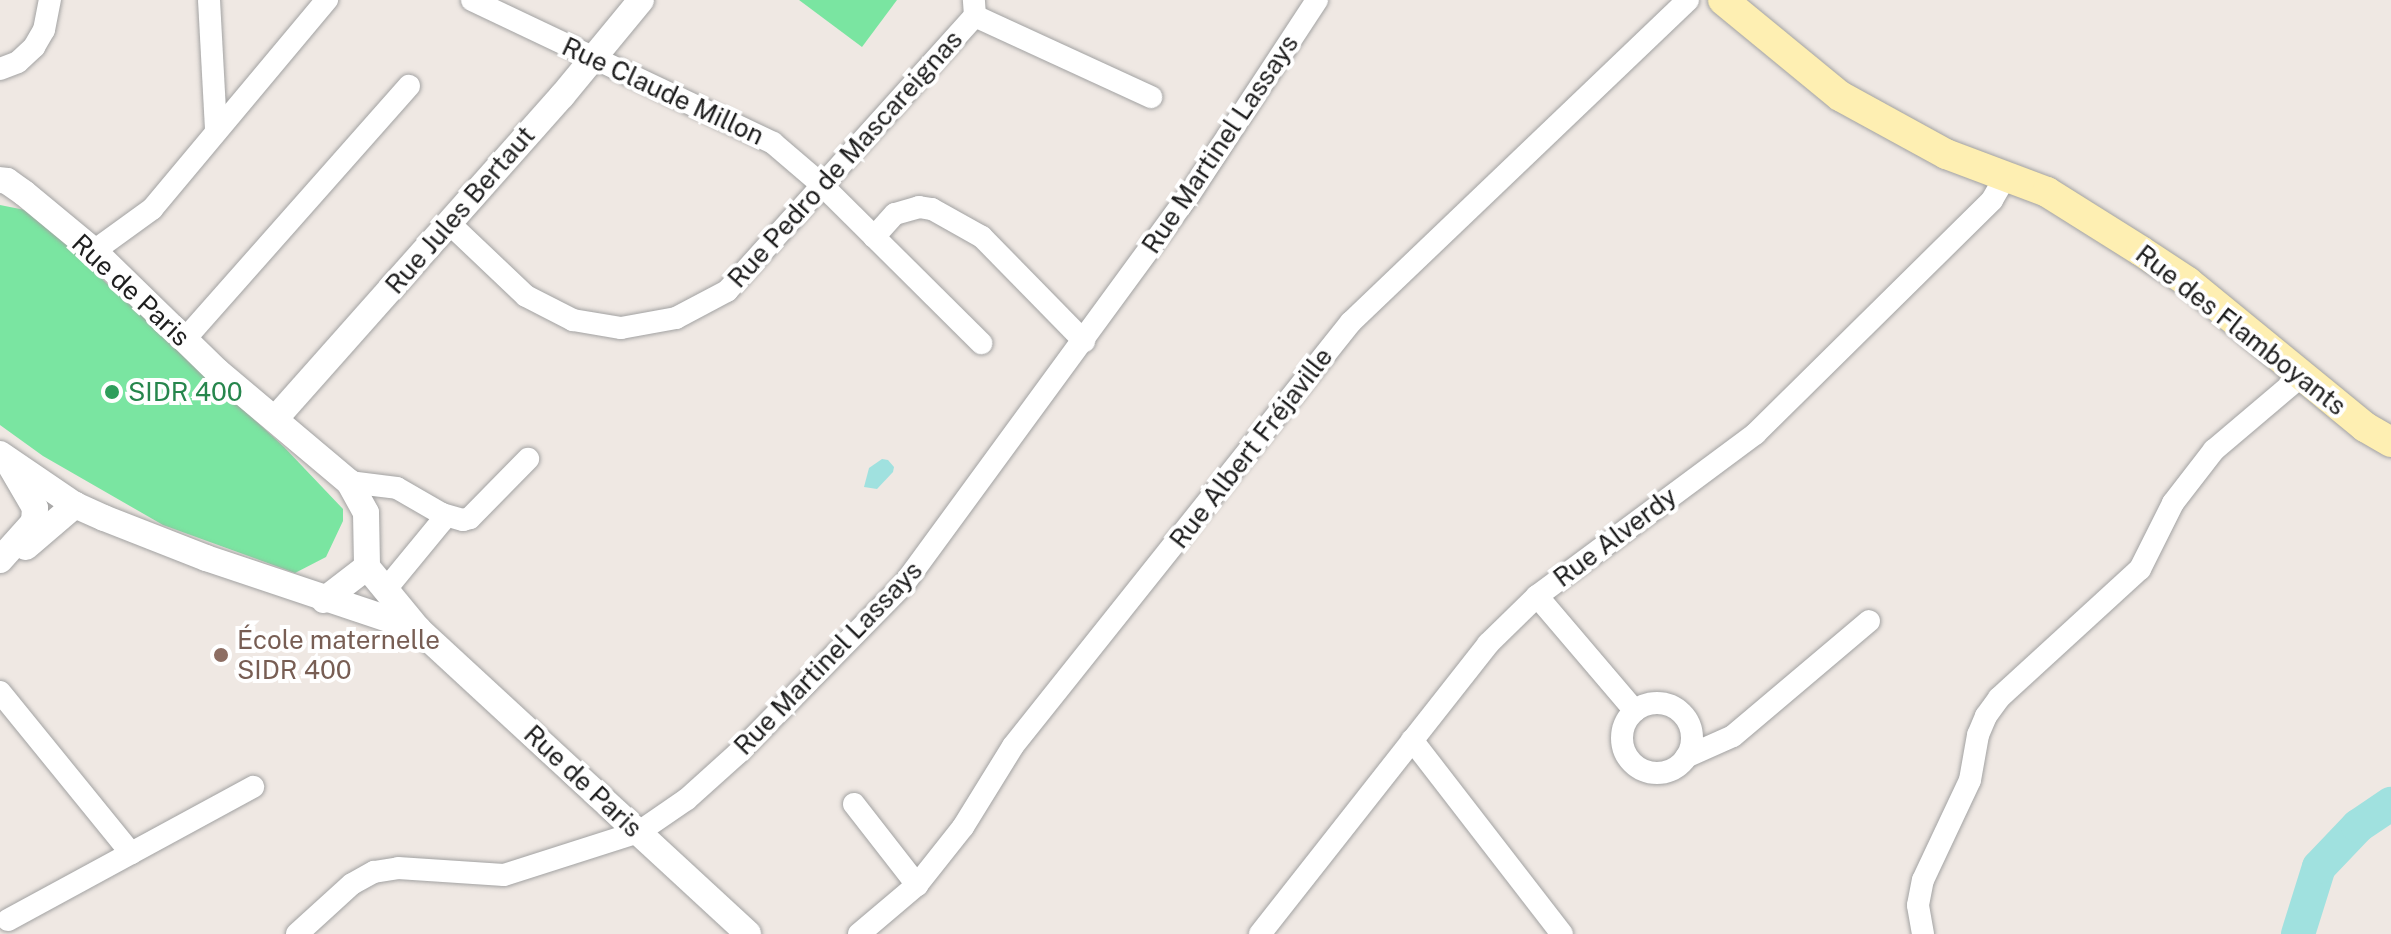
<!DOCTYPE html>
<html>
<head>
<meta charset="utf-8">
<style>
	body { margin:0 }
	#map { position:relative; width:2391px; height:934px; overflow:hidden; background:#efe8e3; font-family:"Public Sans",sans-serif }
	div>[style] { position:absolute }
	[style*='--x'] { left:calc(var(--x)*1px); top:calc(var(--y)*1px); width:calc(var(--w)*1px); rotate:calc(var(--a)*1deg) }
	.pitch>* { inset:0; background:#7ae5a1 }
	.water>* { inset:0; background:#a0e1df }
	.river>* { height:34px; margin:-17px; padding:0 17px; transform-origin:17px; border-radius:17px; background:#a0e1df }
	.roads { filter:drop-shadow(0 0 2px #a2a2a2) drop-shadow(0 0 2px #a2a2a2) }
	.minor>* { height:22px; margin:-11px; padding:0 11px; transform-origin:11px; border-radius:11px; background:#fff }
	.minor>.ring { margin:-11px; padding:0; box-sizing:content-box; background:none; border:22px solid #fff; border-radius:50% }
	.tertiary>* { height:26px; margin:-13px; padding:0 13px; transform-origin:13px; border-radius:13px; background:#fff }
	.secondary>* { height:30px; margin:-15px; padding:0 15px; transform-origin:15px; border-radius:15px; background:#feefb2 }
	.dots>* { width:22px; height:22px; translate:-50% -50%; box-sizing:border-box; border:4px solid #fff; border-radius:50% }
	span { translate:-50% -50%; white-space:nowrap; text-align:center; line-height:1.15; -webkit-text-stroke:8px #fff; paint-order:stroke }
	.street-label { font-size:26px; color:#1e1e1e }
	.leisure-label { font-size:26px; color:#27864d }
	.left { translate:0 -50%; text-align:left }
	.education-label { font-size:26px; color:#785e54 }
</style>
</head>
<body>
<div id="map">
	<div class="pitch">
		<i style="clip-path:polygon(799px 0,897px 0,862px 47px)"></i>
		<i style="clip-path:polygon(0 205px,25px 210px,69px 241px,103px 280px,284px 447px,343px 509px,343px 521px,326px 557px,295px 573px,163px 525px,43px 456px,0 425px)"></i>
	</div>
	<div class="water">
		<i style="clip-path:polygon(882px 459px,888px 460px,894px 467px,893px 472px,877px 489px,864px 487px,869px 468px)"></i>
	</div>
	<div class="river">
		<i style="--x:2298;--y:934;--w:70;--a:-72.6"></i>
		<i style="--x:2319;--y:867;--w:57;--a:-46.4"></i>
		<i style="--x:2358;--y:826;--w:40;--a:-34"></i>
	</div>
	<div class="roads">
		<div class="minor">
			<i style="--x:209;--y:0;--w:131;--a:86.9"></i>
			<i style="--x:472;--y:0;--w:333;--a:25.4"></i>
			<i style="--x:773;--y:143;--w:63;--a:40.5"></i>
			<i style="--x:821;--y:184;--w:226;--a:44.8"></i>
			<i style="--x:975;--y:16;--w:194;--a:24.7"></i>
			<i style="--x:0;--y:69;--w:19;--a:-21"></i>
			<i style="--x:18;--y:62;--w:22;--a:-43"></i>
			<i style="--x:34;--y:47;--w:20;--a:-60"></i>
			<i style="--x:44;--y:30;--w:31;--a:-79"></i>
			<i style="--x:449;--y:223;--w:106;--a:43.5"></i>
			<i style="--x:526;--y:296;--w:53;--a:27.1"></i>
			<i style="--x:573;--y:320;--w:49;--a:9.5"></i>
			<i style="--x:621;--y:328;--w:56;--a:-10.3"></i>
			<i style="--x:676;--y:318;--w:58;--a:-27.9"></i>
			<i style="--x:727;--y:291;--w:370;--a:-48"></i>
			<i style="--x:975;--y:16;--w:16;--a:-94"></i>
			<i style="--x:874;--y:237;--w:31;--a:-48"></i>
			<i style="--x:895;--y:214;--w:25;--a:-16"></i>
			<i style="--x:919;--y:207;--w:13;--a:9"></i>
			<i style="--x:932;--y:209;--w:57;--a:29.2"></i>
			<i style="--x:982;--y:237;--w:146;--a:45.6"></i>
			<i style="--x:94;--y:251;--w:72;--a:-35.9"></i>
			<i style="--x:152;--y:209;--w:273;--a:-50.1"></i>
			<i style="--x:185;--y:339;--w:338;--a:-48.5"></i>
			<i style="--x:349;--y:482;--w:48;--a:7.1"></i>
			<i style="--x:397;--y:488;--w:52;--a:30"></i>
			<i style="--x:442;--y:514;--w:7;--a:90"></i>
			<i style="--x:442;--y:521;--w:88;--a:129.5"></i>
			<i style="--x:442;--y:514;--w:22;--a:16"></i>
			<i style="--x:463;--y:520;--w:7;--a:-16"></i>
			<i style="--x:470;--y:518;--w:83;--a:-45.5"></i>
			<i style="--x:1537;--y:596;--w:151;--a:49.6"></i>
			<i style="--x:0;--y:692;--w:208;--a:50.9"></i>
			<i class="ring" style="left:1622px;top:703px;width:48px;height:48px"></i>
			<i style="--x:1412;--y:740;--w:245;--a:52.3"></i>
			<i style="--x:1686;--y:757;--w:51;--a:-24.1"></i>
			<i style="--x:1733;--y:736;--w:178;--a:-40.2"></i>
			<i style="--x:854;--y:804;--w:103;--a:52.1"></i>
			<i style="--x:8;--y:920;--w:279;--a:-28.5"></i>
			<i style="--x:297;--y:934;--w:74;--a:-42.3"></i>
			<i style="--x:352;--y:884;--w:25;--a:-29"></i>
			<i style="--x:374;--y:872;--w:24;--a:-9"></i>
			<i style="--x:398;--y:868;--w:106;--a:3.8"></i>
			<i style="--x:504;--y:875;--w:142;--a:-17.7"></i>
			<i style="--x:639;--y:832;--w:58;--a:-34.5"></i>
			<i style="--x:687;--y:799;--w:69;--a:-42"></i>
			<i style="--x:738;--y:753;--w:237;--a:-45.5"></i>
			<i style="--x:904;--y:584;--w:482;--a:-53.8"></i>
			<i style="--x:1189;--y:195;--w:233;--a:-56.7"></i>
			<i style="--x:859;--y:934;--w:76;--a:-40.2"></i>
			<i style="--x:917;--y:885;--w:74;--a:-51.6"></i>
			<i style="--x:963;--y:827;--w:95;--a:-58.3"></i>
			<i style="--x:1013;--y:746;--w:542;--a:-51.44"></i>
			<i style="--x:1351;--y:322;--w:466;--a:-43.7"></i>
			<i style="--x:1260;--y:934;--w:369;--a:-51.8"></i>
			<i style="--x:1488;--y:644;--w:69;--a:-44.4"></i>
			<i style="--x:1537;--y:596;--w:272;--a:-36.6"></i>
			<i style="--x:1755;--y:434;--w:333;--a:-44.6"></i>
			<i style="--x:1992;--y:200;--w:28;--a:-60"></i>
			<i style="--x:1923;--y:934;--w:29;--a:-100"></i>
			<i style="--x:1918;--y:905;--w:25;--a:-79"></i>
			<i style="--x:1923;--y:880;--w:110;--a:-64.8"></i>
			<i style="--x:1970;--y:780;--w:46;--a:-79.9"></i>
			<i style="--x:1978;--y:735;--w:21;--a:-67"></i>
			<i style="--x:1986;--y:716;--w:22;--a:-54"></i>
			<i style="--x:1999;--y:698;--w:191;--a:-42.5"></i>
			<i style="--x:2140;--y:569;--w:74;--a:-63.4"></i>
			<i style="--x:2173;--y:503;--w:67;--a:-52.3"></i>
			<i style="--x:2214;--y:450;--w:113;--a:-40.3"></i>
		</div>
		<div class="tertiary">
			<i style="--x:0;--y:180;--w:7;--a:8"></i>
			<i style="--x:7;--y:181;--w:21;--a:35"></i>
			<i style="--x:24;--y:193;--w:91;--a:39.6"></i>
			<i style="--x:94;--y:251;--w:172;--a:44.3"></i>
			<i style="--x:217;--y:371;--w:172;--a:40.1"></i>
			<i style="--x:349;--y:482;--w:35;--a:61"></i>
			<i style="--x:366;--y:513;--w:54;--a:88.9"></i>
			<i style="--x:367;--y:567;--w:80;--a:50.6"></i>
			<i style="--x:418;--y:629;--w:449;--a:42.7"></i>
			<i style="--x:276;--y:418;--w:431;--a:-48.4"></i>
			<i style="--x:562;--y:96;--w:124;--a:-50.5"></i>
			<i style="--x:0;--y:454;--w:91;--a:34.2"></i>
			<i style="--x:75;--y:505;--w:32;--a:24"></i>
			<i style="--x:104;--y:518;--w:110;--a:21.4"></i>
			<i style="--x:206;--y:558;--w:224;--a:18.5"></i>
			<i style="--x:26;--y:547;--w:65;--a:-40.6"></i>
			<i style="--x:0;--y:560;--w:51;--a:-48.2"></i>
			<i style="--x:34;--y:522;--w:14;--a:-86"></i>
			<i style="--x:35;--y:508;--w:48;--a:-120.3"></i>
			<i style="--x:324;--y:600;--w:54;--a:-37.5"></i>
		</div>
		<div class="secondary">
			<i style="--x:1723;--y:0;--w:151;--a:39.4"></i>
			<i style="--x:1840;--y:96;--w:121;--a:28.7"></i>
			<i style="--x:1946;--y:154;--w:108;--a:20.6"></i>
			<i style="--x:2047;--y:192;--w:111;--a:32.1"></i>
			<i style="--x:2141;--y:251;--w:56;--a:33.4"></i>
			<i style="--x:2188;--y:282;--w:229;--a:39.3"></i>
			<i style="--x:2365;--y:427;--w:30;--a:30"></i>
		</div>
	</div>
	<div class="dots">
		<i style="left:112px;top:392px;background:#2e9e5b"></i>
		<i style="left:221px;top:655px;background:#8d6e63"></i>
	</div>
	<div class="street-label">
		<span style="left:663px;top:91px;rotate:25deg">Rue Claude Millon</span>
		<span style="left:1220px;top:144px;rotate:-56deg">Rue Martinel Lassays</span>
		<span style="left:845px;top:159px;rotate:-48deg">Rue Pedro de Mascareignas</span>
		<span style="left:460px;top:210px;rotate:-49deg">Rue Jules Bertaut</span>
		<span style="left:131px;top:290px;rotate:43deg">Rue de Paris</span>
		<span style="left:2241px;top:330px;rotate:38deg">Rue des Flamboyants</span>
		<span style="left:1251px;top:448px;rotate:-52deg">Rue Albert Fréjaville</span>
		<span style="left:1615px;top:537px;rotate:-37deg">Rue Alverdy</span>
		<span style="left:828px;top:658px;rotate:-46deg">Rue Martinel Lassays</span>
		<span style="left:583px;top:781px;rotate:43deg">Rue de Paris</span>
	</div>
	<div class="leisure-label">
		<span class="left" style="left:128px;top:392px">SIDR 400</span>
	</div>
	<div class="education-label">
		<span class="left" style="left:237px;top:655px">École maternelle<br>SIDR 400</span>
	</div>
</div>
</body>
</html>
